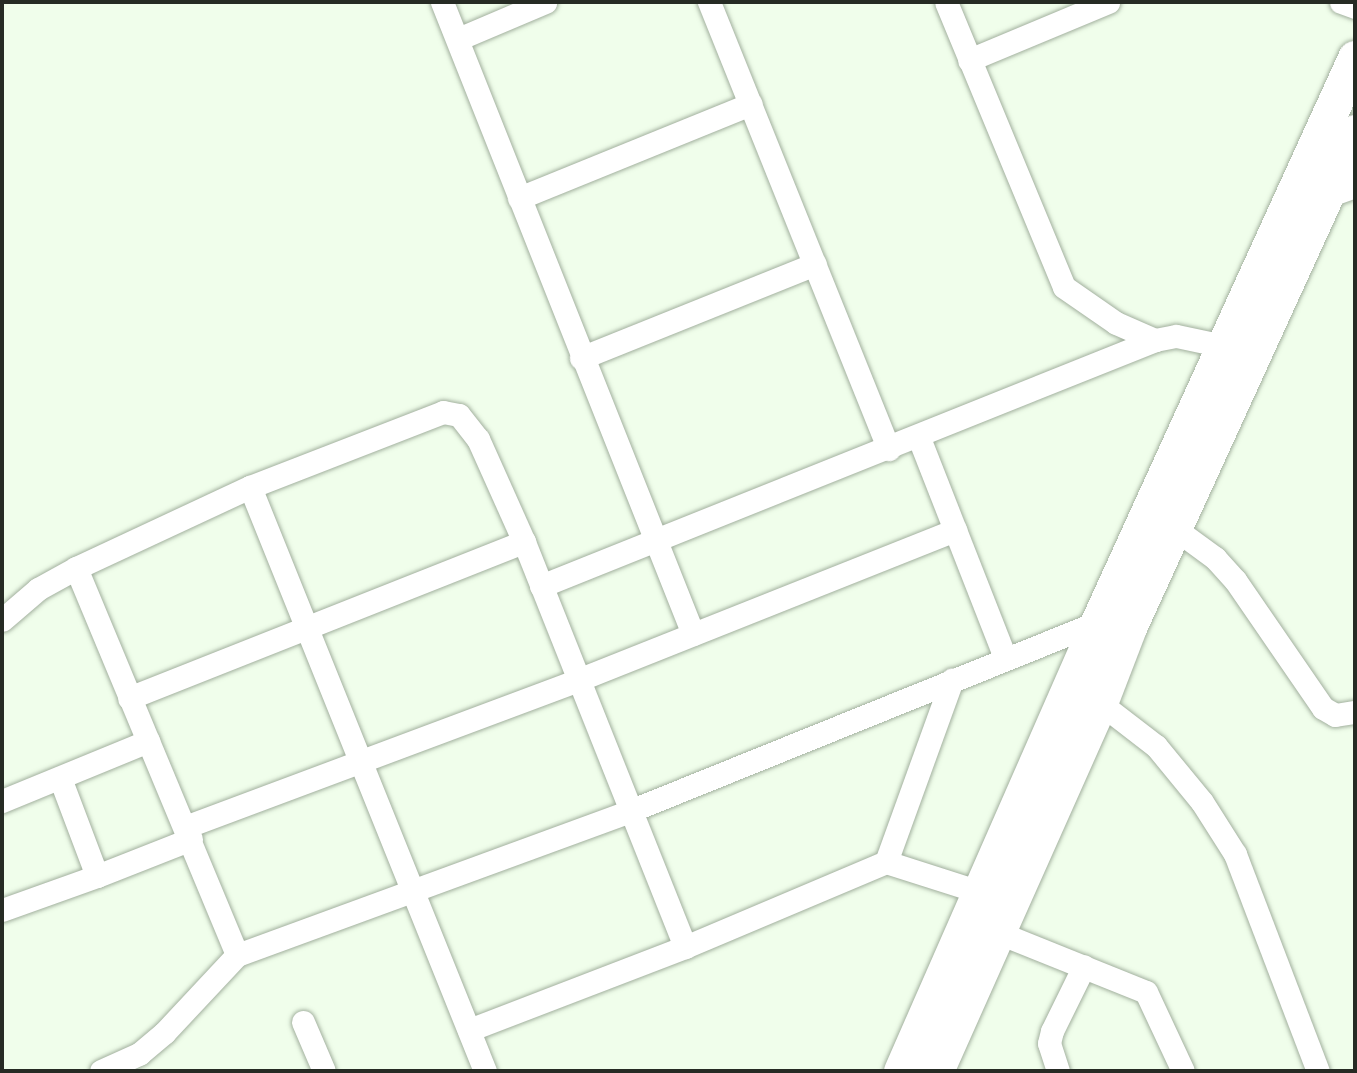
<!DOCTYPE html>
<html>
<head>
<meta charset="utf-8">
<style>
	body { margin:0 }
	#map { position:relative; width:1357px; height:1073px; overflow:hidden; background:#f0feeb; font-family:Inter,sans-serif }
	div>[style] { position:absolute }
	[style*='--x'] { left:calc(var(--x)*1px); top:calc(var(--y)*1px); width:calc(var(--w)*1px); rotate:calc(var(--a)*1deg) }
	.roads { filter:drop-shadow(0 0 2px #a2b09e) drop-shadow(0 0 2px #a2b09e) }
	.street>* { height:23px; margin:-11.5px; padding:0 11.5px; transform-origin:11.5px; border-radius:11.5px; background:#fff }
	.primary>* { height:35px; margin:-17.5px; padding:0 17.5px; transform-origin:17.5px; border-radius:17.5px; background:#fff }
	span { translate:-50% -50%; white-space:nowrap; text-align:center; line-height:1.15; -webkit-text-stroke:7px #fff; paint-order:stroke }
	.frame { position:absolute; inset:0; border:4px solid #262b24; pointer-events:none }
</style>
</head>
<body>
<div id="map">
	<div class="roads">
		<div class="street">
			<i style="--x:442;--y:2;--w:680;--a:68.34"></i>
			<i style="--x:709;--y:2;--w:482;--a:68.1"></i>
			<i style="--x:946;--y:2;--w:308;--a:67.5"></i>
			<i style="--x:1064;--y:287;--w:63;--a:34.7"></i>
			<i style="--x:1116;--y:323;--w:43;--a:23.6"></i>
			<i style="--x:1341;--y:2;--w:15;--a:20"></i>
			<i style="--x:458;--y:39;--w:95;--a:-23"></i>
			<i style="--x:969;--y:60;--w:151;--a:-22.6"></i>
			<i style="--x:519;--y:198;--w:250;--a:-22.1"></i>
			<i style="--x:1319;--y:199;--w:38;--a:-20"></i>
			<i style="--x:581;--y:358;--w:252;--a:-21.9"></i>
			<i style="--x:919;--y:438;--w:235;--a:68.6"></i>
			<i style="--x:250;--y:487;--w:630;--a:68.08"></i>
			<i style="--x:1174;--y:528;--w:51;--a:36.2"></i>
			<i style="--x:1215;--y:558;--w:30;--a:48"></i>
			<i style="--x:1235;--y:580;--w:155;--a:55.5"></i>
			<i style="--x:1323;--y:708;--w:14;--a:30"></i>
			<i style="--x:1335;--y:715;--w:20;--a:-9"></i>
			<i style="--x:76;--y:568;--w:419;--a:67.4"></i>
			<i style="--x:541;--y:586;--w:661;--a:-21.83"></i>
			<i style="--x:1155;--y:340;--w:21;--a:-11"></i>
			<i style="--x:1176;--y:336;--w:48;--a:12"></i>
			<i style="--x:2;--y:620;--w:48;--a:-40.7"></i>
			<i style="--x:38;--y:589;--w:43;--a:-28.9"></i>
			<i style="--x:76;--y:568;--w:192;--a:-25"></i>
			<i style="--x:250;--y:487;--w:207;--a:-21.2"></i>
			<i style="--x:443;--y:412;--w:16;--a:11"></i>
			<i style="--x:459;--y:415;--w:31;--a:52"></i>
			<i style="--x:478;--y:439;--w:113;--a:65.9"></i>
			<i style="--x:524;--y:542;--w:436;--a:68.3"></i>
			<i style="--x:1091;--y:696;--w:82;--a:37.6"></i>
			<i style="--x:1156;--y:746;--w:72;--a:50.6"></i>
			<i style="--x:1202;--y:802;--w:62;--a:57.6"></i>
			<i style="--x:1235;--y:854;--w:232;--a:69.1"></i>
			<i style="--x:129;--y:698;--w:425;--a:-21.6"></i>
			<i style="--x:2;--y:801;--w:158;--a:-22.3"></i>
			<i style="--x:185;--y:827;--w:420;--a:-20.5"></i>
			<i style="--x:578;--y:680;--w:406;--a:-21.7"></i>
			<i style="--x:886;--y:862;--w:194;--a:-70.1"></i>
			<i style="--x:97;--y:876;--w:101;--a:-21.5"></i>
			<i style="--x:2;--y:910;--w:101;--a:-19.7"></i>
			<i style="--x:97;--y:876;--w:105;--a:-110.7"></i>
			<i style="--x:987;--y:928;--w:171;--a:21.9"></i>
			<i style="--x:1146;--y:992;--w:87;--a:64.9"></i>
			<i style="--x:303;--y:1022;--w:53;--a:66.8"></i>
			<i style="--x:469;--y:1030;--w:231;--a:-21"></i>
			<i style="--x:685;--y:947;--w:218;--a:-22.9"></i>
			<i style="--x:886;--y:862;--w:99;--a:17.7"></i>
			<i style="--x:101;--y:1071;--w:42;--a:-24.1"></i>
			<i style="--x:139;--y:1054;--w:33;--a:-40"></i>
			<i style="--x:164;--y:1033;--w:107;--a:-46.9"></i>
			<i style="--x:237;--y:955;--w:419;--a:-20.1"></i>
			<i style="--x:630;--y:811;--w:505;--a:-21.99"></i>
			<i style="--x:1058;--y:1071;--w:29;--a:-108"></i>
			<i style="--x:1049;--y:1043;--w:12;--a:-76"></i>
			<i style="--x:1052;--y:1031;--w:72;--a:-63.8"></i>
		</div>
		<div class="primary">
			<i style="--x:901;--y:1071;--w:490;--a:-66.3"></i>
			<i style="--x:1098;--y:622;--w:620;--a:-65.5"></i>
			<i style="--x:936;--y:1071;--w:403;--a:-66"></i>
			<i style="--x:1100;--y:703;--w:84;--a:-69"></i>
			<i style="--x:1130;--y:625;--w:542;--a:-65.47"></i>
		</div>
	</div>
	<div class="frame"></div>
</div>
</body>
</html>
